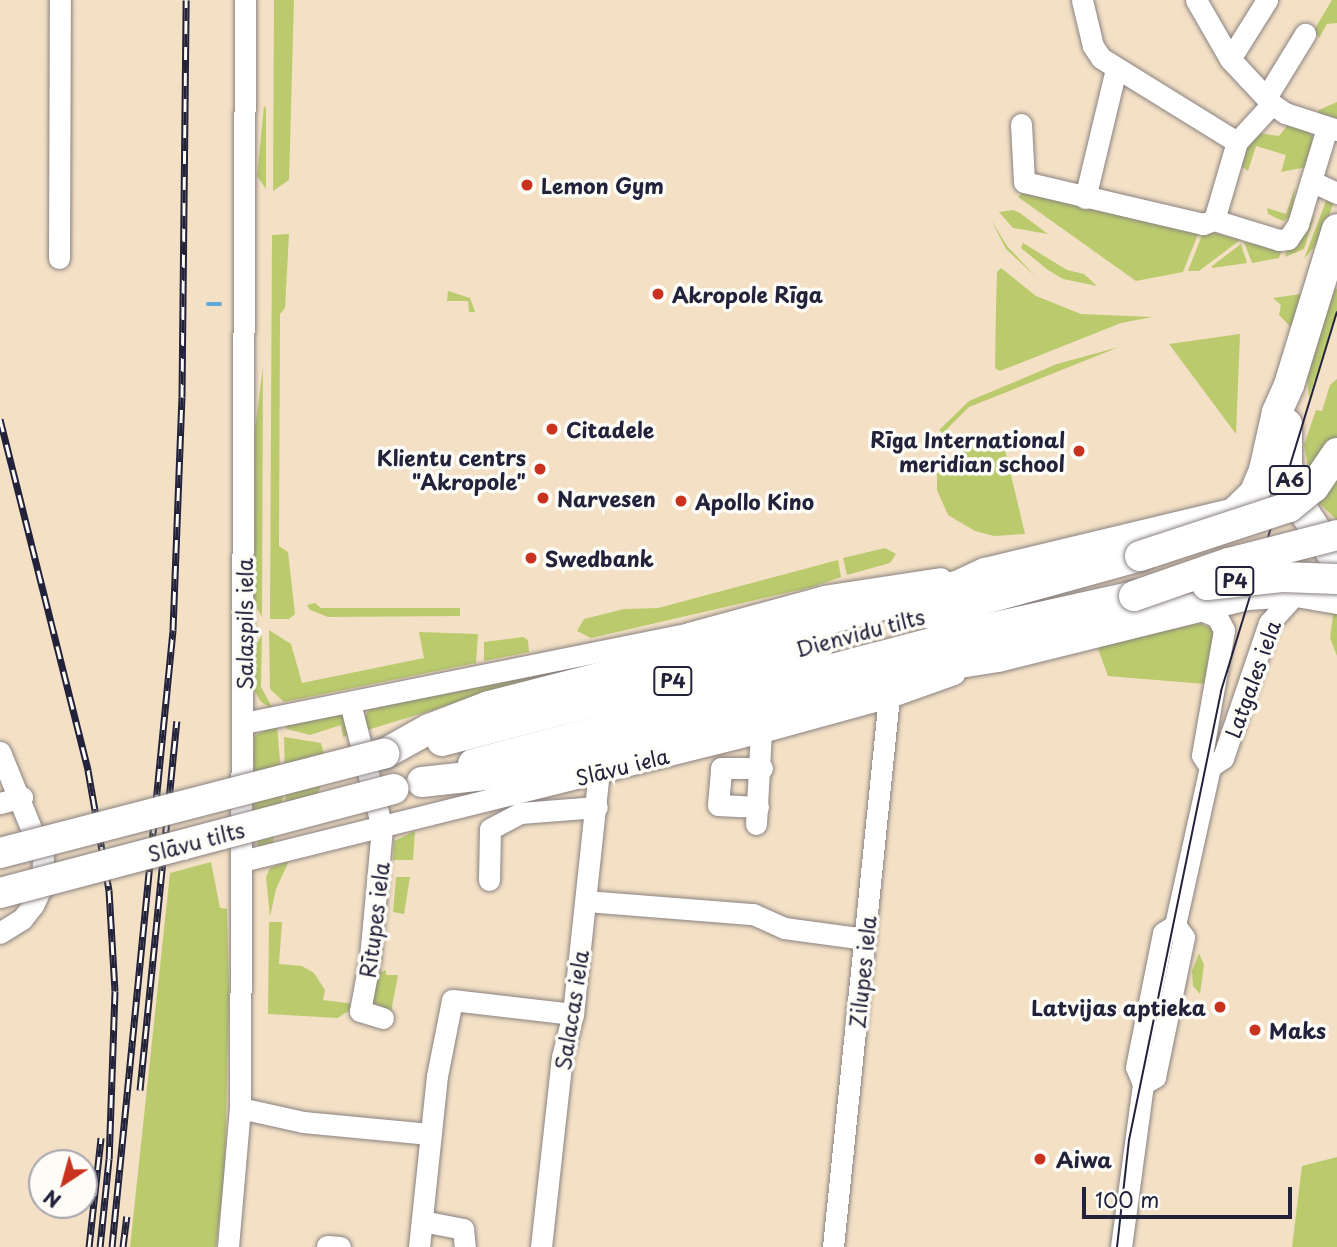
<!DOCTYPE html>
<html>
<head>
<meta charset="utf-8">
<style>
	body { margin:0 }
	#map { position:relative; width:1337px; height:1247px; overflow:hidden; background:#f3e0c5; font-family:"Playpen Sans",sans-serif }
	div>[style] { position:absolute }
	[style*='--x'] { left:calc(var(--x)*1px); top:calc(var(--y)*1px); width:calc(var(--w)*1px); rotate:calc(var(--a)*1deg) }
	.green>* { inset:0; background:#baca6d }
	.stream>* { height:4.5px; margin:-2.25px; padding:0 2.25px; transform-origin:2.25px; border-radius:2.25px; background:#5fa7d6 }
	.roads { filter:drop-shadow(0 0 2px #8a8180) drop-shadow(0 0 2px #8a8180) }
	.minor>* { height:21px; margin:-10.5px; padding:0 10.5px; transform-origin:10.5px; border-radius:10.5px; background:#fff }
	.highway>* { height:30px; margin:-15px; padding:0 15px; transform-origin:15px; border-radius:15px; background:#fff }
	.tram>* { height:2px; margin:-1px; padding:0 1px; transform-origin:1px; border-radius:1px; background:#22223b }
	.rail>* { height:7px; margin-top:-3.5px; transform-origin:0; background:repeating-linear-gradient(90deg,#fdfcf7 0 13px,#22223b 0 26px); box-sizing:border-box; border-block:2px solid #22223b }
	.bridges { filter:drop-shadow(0 0 2px #8a8180) drop-shadow(0 0 2px #8a8180) }
	.highway-bridge>* { height:30px; margin:-15px; padding:0 15px; transform-origin:15px; border-radius:15px; background:#fff }
	.dots>* { width:19px; height:19px; translate:-50% -50%; box-sizing:border-box; border:4px solid #fdfcf7; border-radius:50% }
	span { translate:-50% -50%; white-space:nowrap; text-align:center; line-height:1.15; -webkit-text-stroke:7px #fdfcf7; paint-order:stroke }
	.shield-label span { padding:2px 5px; background:#fdfcf7; border:2px solid; border-radius:5px; -webkit-text-stroke-width:0 }
	.shield-label { font-size:19px; color:#22223b; font-weight:700 }
	.poi-label { font-size:21px; color:#22223b; font-weight:700 }
	.left { translate:0 -50%; text-align:left }
	.right { translate:-100% -50%; text-align:right }
	.street-label { font-size:21px; color:#22223b }
	.north { position:absolute; left:28px; top:1149px; width:70px; height:70px; box-sizing:border-box; background:#fdfcf7; border:2px solid #a5a5ac; border-radius:50%; rotate:216deg; font-size:19px; font-weight:700; line-height:28px; text-align:center; color:#22223b }
	.north::after { content:''; display:block; margin:auto; width:24px; height:32px; background:#c8321e; clip-path:polygon(50% 0,100% 100%,50% 72%,0 100%) }
	.scale { position:absolute; left:1082px; top:1187px; width:210px; height:32px; box-sizing:border-box; border:4px solid #22223b; border-top:0; padding-left:9px; font-size:21px; line-height:24px; white-space:nowrap; color:#22223b; -webkit-text-stroke:5px #fdfcf7; paint-order:stroke }
</style>
</head>
<body>
<div id="map">
	<div class="green">
		<i style="clip-path:polygon(274px 0,294px 0,289px 180px,273px 191px)"></i>
		<i style="clip-path:polygon(1332px 0,1337px 0,1337px 23px,1327px 24px,1319px 38px,1314px 30px)"></i>
		<i style="clip-path:polygon(1337px 102px,1337px 118px,1318px 114px,1319px 110px)"></i>
		<i style="clip-path:polygon(264px 106px,266px 108px,266px 189px,257px 176px)"></i>
		<i style="clip-path:polygon(1290px 122px,1307px 129px,1313px 138px,1307px 167px,1281px 172px,1286px 155px,1256px 146px,1248px 171px,1241px 166px,1244px 144px,1259px 133px,1279px 136px)"></i>
		<i style="clip-path:polygon(1295px 187px,1292px 216px,1283px 221px,1268px 214px,1267px 208px,1286px 214px)"></i>
		<i style="clip-path:polygon(1026px 189px,1200px 229px,1183px 272px,1136px 281px,1018px 197px)"></i>
		<i style="clip-path:polygon(1329px 193px,1335px 198px,1321px 239px,1304px 259px)"></i>
		<i style="clip-path:polygon(1013px 210px,1020px 213px,1048px 234px,1013px 228px,999px 212px)"></i>
		<i style="clip-path:polygon(1315px 215px,1304px 249px,1285px 257px,1287px 250px,1298px 243px)"></i>
		<i style="clip-path:polygon(991px 220px,1007px 246px,1036px 277px,1006px 249px)"></i>
		<i style="clip-path:polygon(1204px 230px,1240px 240px,1199px 271px,1188px 271px)"></i>
		<i style="clip-path:polygon(289px 234px,285px 308px,280px 314px,279px 546px,288px 552px,295px 614px,289px 619px,270px 619px,272px 235px)"></i>
		<i style="clip-path:polygon(1244px 242px,1282px 249px,1279px 258px,1252px 263px)"></i>
		<i style="clip-path:polygon(1023px 243px,1067px 270px,1084px 274px,1097px 286px,1063px 279px,1048px 270px,1021px 248px)"></i>
		<i style="clip-path:polygon(1241px 244px,1247px 263px,1212px 268px,1212px 266px)"></i>
		<i style="clip-path:polygon(1001px 268px,1036px 296px,1081px 314px,1152px 317px,1121px 323px,1000px 371px,995px 368px,996px 309px,997px 272px)"></i>
		<i style="clip-path:polygon(1332px 288px,1337px 289px,1337px 311px,1309px 398px,1307px 378px)"></i>
		<i style="clip-path:polygon(448px 291px,470px 298px,475px 312px,469px 312px,468px 301px,447px 301px)"></i>
		<i style="clip-path:polygon(1308px 293px,1293px 329px,1279px 315px,1281px 305px,1273px 298px)"></i>
		<i style="clip-path:polygon(1240px 334px,1236px 434px,1169px 344px)"></i>
		<i style="clip-path:polygon(1119px 347px,969px 407px,943px 433px,939px 430px,969px 401px,1057px 364px)"></i>
		<i style="clip-path:polygon(263px 367px,262px 617px,254px 603px,255px 429px)"></i>
		<i style="clip-path:polygon(1337px 379px,1337px 520px,1319px 503px,1312px 489px,1304px 445px,1316px 410px,1322px 411px,1330px 385px)"></i>
		<i style="clip-path:polygon(1001px 433px,1025px 534px,994px 536px,975px 531px,948px 515px,937px 490px,937px 473px,946px 461px,986px 436px)"></i>
		<i style="clip-path:polygon(885px 548px,896px 554px,890px 563px,847px 575px,843px 558px)"></i>
		<i style="clip-path:polygon(838px 560px,841px 577px,812px 587px,591px 638px,577px 631px,584px 619px,624px 609px,658px 608px)"></i>
		<i style="clip-path:polygon(315px 603px,321px 608px,460px 608px,460px 616px,328px 617px,310px 610px,307px 605px)"></i>
		<i style="clip-path:polygon(1320px 610px,1337px 612px,1337px 656px,1330px 638px,1333px 615px)"></i>
		<i style="clip-path:polygon(767px 620px,518px 684px,364px 731px,362px 721px,371px 707px)"></i>
		<i style="clip-path:polygon(1200px 623px,1214px 630px,1205px 684px,1108px 676px,1097px 646px)"></i>
		<i style="clip-path:polygon(269px 630px,291px 644px,302px 683px,424px 658px,419px 632px,478px 634px,476px 663px,284px 702px,270px 689px)"></i>
		<i style="clip-path:polygon(262px 635px,261px 687px,273px 709px,261px 702px,254px 690px,254px 648px)"></i>
		<i style="clip-path:polygon(523px 637px,528px 640px,529px 652px,484px 661px,484px 642px)"></i>
		<i style="clip-path:polygon(344px 713px,350px 735px,343px 737px,341px 725px,310px 735px,287px 729px,284px 724px)"></i>
		<i style="clip-path:polygon(277px 725px,283px 797px,271px 849px,258px 850px,253px 805px,254px 736px)"></i>
		<i style="clip-path:polygon(284px 737px,321px 743px,324px 755px,325px 775px,316px 798px,286px 811px)"></i>
		<i style="clip-path:polygon(415px 831px,413px 860px,393px 860px,394px 841px)"></i>
		<i style="clip-path:polygon(289px 861px,276px 889px,270px 917px,266px 877px,270px 868px)"></i>
		<i style="clip-path:polygon(211px 862px,220px 908px,227px 909px,229px 989px,225px 1171px,216px 1247px,130px 1247px,170px 873px)"></i>
		<i style="clip-path:polygon(396px 877px,410px 877px,404px 914px,393px 912px)"></i>
		<i style="clip-path:polygon(269px 922px,282px 922px,279px 964px,302px 966px,314px 973px,325px 990px,323px 1000px,354px 1004px,348px 1011px,338px 1018px,268px 1014px)"></i>
		<i style="clip-path:polygon(1199px 953px,1204px 965px,1200px 994px,1193px 986px,1192px 971px)"></i>
		<i style="clip-path:polygon(386px 970px,386px 975px,398px 975px,391px 1012px,381px 1014px,381px 1006px,371px 1002px,378px 973px)"></i>
		<i style="clip-path:polygon(1337px 1157px,1337px 1247px,1292px 1247px,1302px 1166px)"></i>
	</div>
	<div class="stream">
		<i style="--x:208;--y:304;--w:12;--a:0"></i>
	</div>
	<div class="roads">
		<div class="minor">
			<i style="--x:1082;--y:0;--w:47;--a:76.6"></i>
			<i style="--x:1093;--y:46;--w:14;--a:56"></i>
			<i style="--x:1101;--y:58;--w:160;--a:31.7"></i>
			<i style="--x:1237;--y:142;--w:52;--a:-47.4"></i>
			<i style="--x:1272;--y:104;--w:16;--a:35"></i>
			<i style="--x:1285;--y:113;--w:55;--a:18.1"></i>
			<i style="--x:1196;--y:0;--w:68;--a:60"></i>
			<i style="--x:1230;--y:59;--w:62;--a:47"></i>
			<i style="--x:1230;--y:59;--w:70;--a:-57.9"></i>
			<i style="--x:1267;--y:96;--w:73;--a:-58.5"></i>
			<i style="--x:1021;--y:124;--w:58;--a:87"></i>
			<i style="--x:1024;--y:182;--w:184;--a:13.2"></i>
			<i style="--x:1203;--y:224;--w:12;--a:-20"></i>
			<i style="--x:1214;--y:220;--w:68;--a:17.1"></i>
			<i style="--x:1279;--y:240;--w:9;--a:-6"></i>
			<i style="--x:1288;--y:239;--w:18;--a:-56"></i>
			<i style="--x:1298;--y:224;--w:100;--a:-73.2"></i>
			<i style="--x:1311;--y:181;--w:29;--a:25"></i>
			<i style="--x:1085;--y:198;--w:133;--a:-76.5"></i>
			<i style="--x:1214;--y:220;--w:81;--a:-73.6"></i>
			<i style="--x:59;--y:258;--w:258;--a:-89.8"></i>
			<i style="--x:350;--y:703;--w:129;--a:75.6"></i>
			<i style="--x:382;--y:828;--w:131;--a:95.3"></i>
			<i style="--x:370;--y:958;--w:54;--a:100.7"></i>
			<i style="--x:360;--y:1011;--w:24;--a:17"></i>
			<i style="--x:244;--y:723;--w:454;--a:-11.4"></i>
			<i style="--x:689;--y:633;--w:140;--a:-15.3"></i>
			<i style="--x:824;--y:596;--w:118;--a:-8.7"></i>
			<i style="--x:0;--y:752;--w:114;--a:67.9"></i>
			<i style="--x:43;--y:858;--w:28;--a:92"></i>
			<i style="--x:42;--y:886;--w:21;--a:115"></i>
			<i style="--x:33;--y:905;--w:18;--a:128"></i>
			<i style="--x:22;--y:919;--w:26;--a:148"></i>
			<i style="--x:1210;--y:767;--w:16;--a:-35"></i>
			<i style="--x:1223;--y:758;--w:143;--a:-71.2"></i>
			<i style="--x:1269;--y:623;--w:42;--a:-47.9"></i>
			<i style="--x:0;--y:803;--w:23;--a:-15"></i>
			<i style="--x:758;--y:807;--w:40;--a:-177.1"></i>
			<i style="--x:718;--y:805;--w:37;--a:-85"></i>
			<i style="--x:721;--y:768;--w:41;--a:0"></i>
			<i style="--x:756;--y:824;--w:92;--a:-86.9"></i>
			<i style="--x:242;--y:861;--w:535;--a:-13.96"></i>
			<i style="--x:761;--y:732;--w:133;--a:-15.3"></i>
			<i style="--x:889;--y:697;--w:69;--a:-19.5"></i>
			<i style="--x:489;--y:880;--w:51;--a:-88.9"></i>
			<i style="--x:490;--y:829;--w:34;--a:-28"></i>
			<i style="--x:520;--y:813;--w:77;--a:-4.5"></i>
			<i style="--x:586;--y:901;--w:168;--a:4.5"></i>
			<i style="--x:753;--y:914;--w:34;--a:24"></i>
			<i style="--x:784;--y:928;--w:82;--a:7.7"></i>
			<i style="--x:1143;--y:1084;--w:14;--a:-30"></i>
			<i style="--x:1155;--y:1077;--w:143;--a:-78.3"></i>
			<i style="--x:1184;--y:937;--w:15;--a:-127"></i>
			<i style="--x:1175;--y:925;--w:162;--a:-77.5"></i>
			<i style="--x:1210;--y:767;--w:14;--a:-124"></i>
			<i style="--x:1202;--y:755;--w:127;--a:-80"></i>
			<i style="--x:1224;--y:630;--w:15;--a:-118"></i>
			<i style="--x:1217;--y:617;--w:21;--a:-155"></i>
			<i style="--x:240;--y:1108;--w:65;--a:12.5"></i>
			<i style="--x:303;--y:1122;--w:127;--a:5.4"></i>
			<i style="--x:422;--y:1221;--w:42;--a:11"></i>
			<i style="--x:463;--y:1229;--w:18;--a:84"></i>
			<i style="--x:327;--y:1246;--w:13;--a:4"></i>
			<i style="--x:228;--y:1247;--w:140;--a:-85.1"></i>
			<i style="--x:240;--y:1108;--w:1108;--a:-89.74"></i>
			<i style="--x:419;--y:1247;--w:172;--a:-84"></i>
			<i style="--x:437;--y:1076;--w:77;--a:-78.8"></i>
			<i style="--x:452;--y:1000;--w:122;--a:6.6"></i>
			<i style="--x:541;--y:1247;--w:191;--a:-83.7"></i>
			<i style="--x:562;--y:1057;--w:44;--a:-75.7"></i>
			<i style="--x:573;--y:1014;--w:243;--a:-83.9"></i>
			<i style="--x:833;--y:1247;--w:553;--a:-84.19"></i>
			<i style="--x:1121;--y:1247;--w:164;--a:-82.3"></i>
			<i style="--x:1143;--y:1084;--w:18;--a:-112"></i>
			<i style="--x:1136;--y:1067;--w:137;--a:-78.6"></i>
			<i style="--x:1163;--y:933;--w:14;--a:-34"></i>
		</div>
		<div class="highway">
			<i style="--x:1287;--y:424;--w:41;--a:90"></i>
			<i style="--x:1287;--y:465;--w:34;--a:76"></i>
			<i style="--x:1295;--y:498;--w:77;--a:56.7"></i>
			<i style="--x:930;--y:614;--w:218;--a:-15.4"></i>
			<i style="--x:442;--y:741;--w:392;--a:-14.6"></i>
			<i style="--x:384;--y:754;--w:51;--a:-29.1"></i>
			<i style="--x:429;--y:729;--w:64;--a:-21"></i>
			<i style="--x:489;--y:706;--w:483;--a:-14.4"></i>
			<i style="--x:957;--y:586;--w:31;--a:-25"></i>
			<i style="--x:985;--y:573;--w:256;--a:-13.5"></i>
			<i style="--x:1234;--y:513;--w:28;--a:-44"></i>
			<i style="--x:1254;--y:494;--w:26;--a:-67"></i>
			<i style="--x:1264;--y:470;--w:59;--a:-77.4"></i>
			<i style="--x:1277;--y:412;--w:30;--a:-66"></i>
			<i style="--x:1289;--y:385;--w:163;--a:-72.9"></i>
			<i style="--x:473;--y:764;--w:513;--a:-14.79"></i>
			<i style="--x:969;--y:633;--w:169;--a:-12.6"></i>
			<i style="--x:422;--y:782;--w:92;--a:-6.3"></i>
			<i style="--x:513;--y:772;--w:415;--a:-14.2"></i>
			<i style="--x:915;--y:670;--w:84;--a:-8.9"></i>
			<i style="--x:998;--y:657;--w:257;--a:-14"></i>
			<i style="--x:1247;--y:595;--w:50;--a:-3.4"></i>
			<i style="--x:1297;--y:592;--w:41;--a:9.9"></i>
		</div>
	</div>
	<div class="tram">
		<i style="--x:1117;--y:1247;--w:108;--a:-83.6"></i>
		<i style="--x:1129;--y:1140;--w:458;--a:-78.4"></i>
		<i style="--x:1221;--y:691;--w:396;--a:-73"></i>
	</div>
	<div class="rail">
		<i style="--x:0;--y:419;--w:362;--a:75.9"></i>
		<i style="--x:88;--y:770;--w:122;--a:80.1"></i>
		<i style="--x:109;--y:890;--w:101;--a:86.6"></i>
		<i style="--x:115;--y:991;--w:168;--a:92"></i>
		<i style="--x:109;--y:1159;--w:88;--a:95.8"></i>
		<i style="--x:140;--y:1090;--w:371;--a:-84.3"></i>
		<i style="--x:89;--y:1247;--w:110;--a:-83.7"></i>
		<i style="--x:112;--y:1247;--w:620;--a:-84.35"></i>
		<i style="--x:173;--y:630;--w:233;--a:-87.8"></i>
		<i style="--x:182;--y:397;--w:397;--a:-89.4"></i>
		<i style="--x:123;--y:1247;--w:31;--a:-83"></i>
	</div>
	<div class="bridges">
		<div class="highway-bridge">
			<i style="--x:1140;--y:556;--w:157;--a:-18.2"></i>
			<i style="--x:1289;--y:507;--w:32;--a:-39"></i>
			<i style="--x:1314;--y:487;--w:41;--a:-55.9"></i>
			<i style="--x:1207;--y:585;--w:75;--a:-6.1"></i>
			<i style="--x:1282;--y:577;--w:55;--a:2.1"></i>
			<i style="--x:1134;--y:596;--w:101;--a:-19.2"></i>
			<i style="--x:1229;--y:563;--w:112;--a:-14.5"></i>
			<i style="--x:0;--y:853;--w:397;--a:-14.5"></i>
			<i style="--x:0;--y:893;--w:407;--a:-14.8"></i>
		</div>
	</div>
	<div class="dots">
		<i style="left:527px;top:185px;background:#c8321e"></i>
		<i style="left:658px;top:294px;background:#c8321e"></i>
		<i style="left:552px;top:429px;background:#c8321e"></i>
		<i style="left:1079px;top:451px;background:#c8321e"></i>
		<i style="left:540px;top:469px;background:#c8321e"></i>
		<i style="left:543px;top:498px;background:#c8321e"></i>
		<i style="left:681px;top:501px;background:#c8321e"></i>
		<i style="left:531px;top:558px;background:#c8321e"></i>
		<i style="left:1220px;top:1007px;background:#c8321e"></i>
		<i style="left:1255px;top:1030px;background:#c8321e"></i>
		<i style="left:1040px;top:1159px;background:#c8321e"></i>
	</div>
	<div class="shield-label">
		<span style="left:1290px;top:480px">A6</span>
		<span style="left:1235px;top:581px">P4</span>
		<span style="left:673px;top:681px">P4</span>
	</div>
	<div class="poi-label">
		<span class="left" style="left:541px;top:185px">Lemon Gym</span>
		<span class="left" style="left:672px;top:294px">Akropole Rīga</span>
		<span class="left" style="left:566px;top:429px">Citadele</span>
		<span class="right" style="left:1065px;top:451px">Rīga International<br>meridian school</span>
		<span class="right" style="left:526px;top:469px">Klientu centrs<br>"Akropole"</span>
		<span class="left" style="left:557px;top:498px">Narvesen</span>
		<span class="left" style="left:695px;top:501px">Apollo Kino</span>
		<span class="left" style="left:545px;top:558px">Swedbank</span>
		<span class="right" style="left:1206px;top:1007px">Latvijas aptieka</span>
		<span class="left" style="left:1269px;top:1030px">Maks</span>
		<span class="left" style="left:1056px;top:1159px">Aiwa</span>
	</div>
	<div class="street-label">
		<span style="left:244px;top:624px;rotate:-90deg">Salaspils iela</span>
		<span style="left:860px;top:632px;rotate:-15deg">Dienvidu tilts</span>
		<span style="left:1252px;top:679px;rotate:-70deg">Latgales iela</span>
		<span style="left:622px;top:766px;rotate:-14deg">Slāvu iela</span>
		<span style="left:196px;top:841px;rotate:-15deg">Slāvu tilts</span>
		<span style="left:374px;top:920px;rotate:-83deg">Rītupes iela</span>
		<span style="left:862px;top:972px;rotate:-84deg">Zilupes iela</span>
		<span style="left:571px;top:1010px;rotate:-81deg">Salacas iela</span>
	</div>
	<div class="north">N</div>
	<div class="scale">100 m</div>
</div>
</body>
</html>
